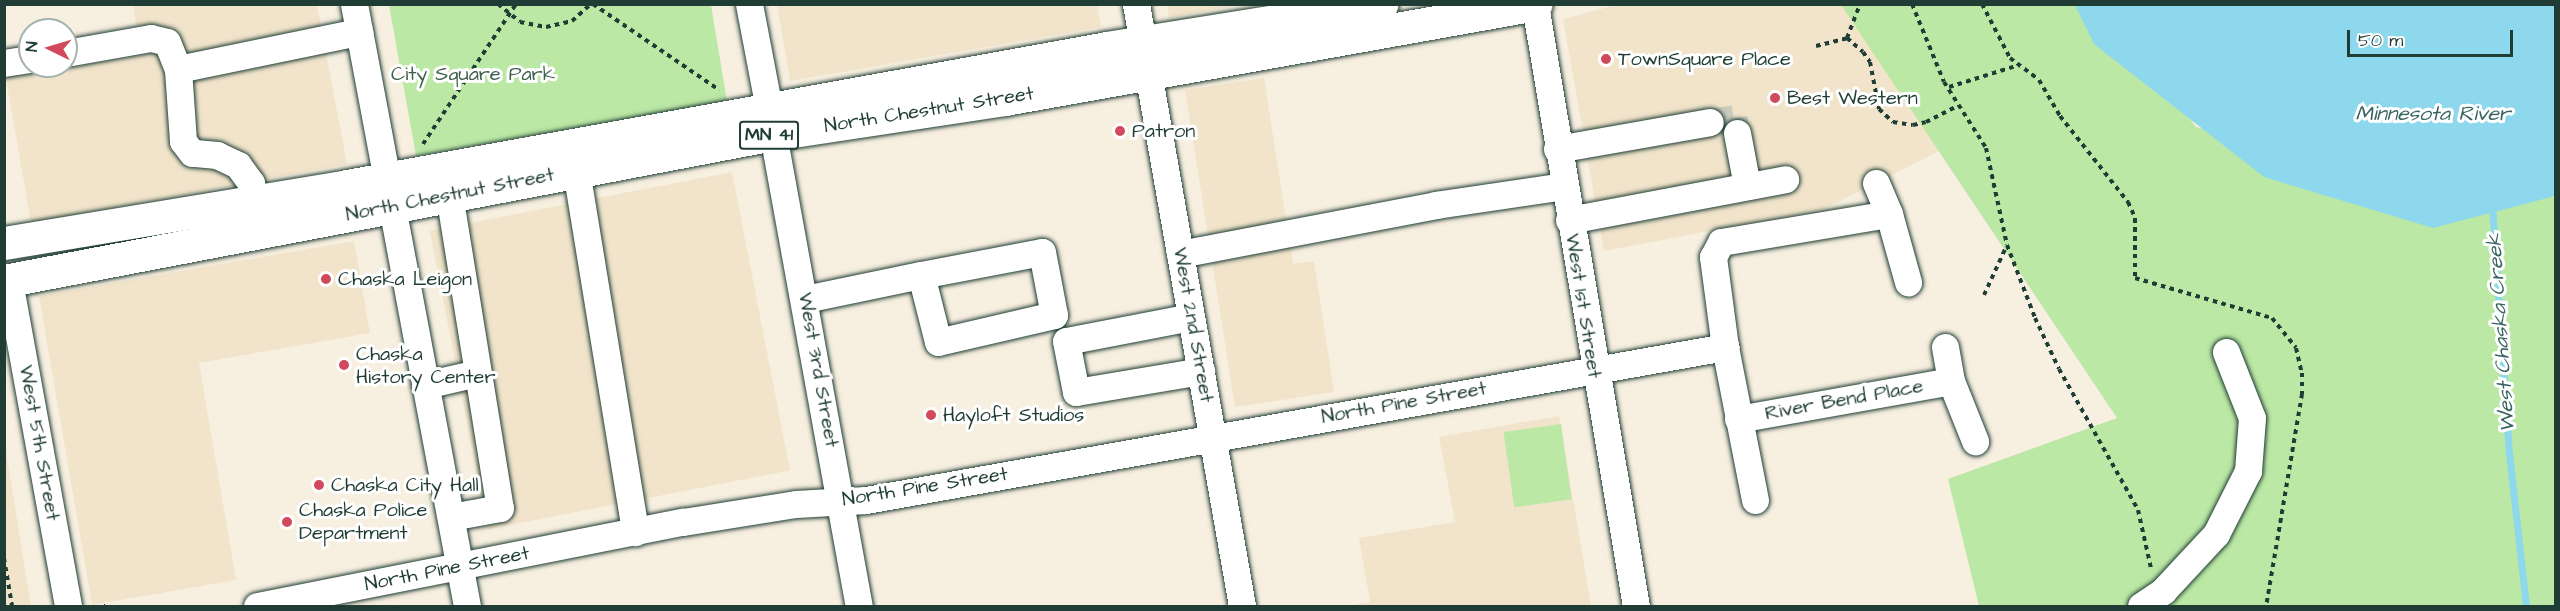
<!DOCTYPE html>
<html>
<head>
<meta charset="utf-8">
<style>
	body { margin:0 }
	#map { position:relative; width:2560px; height:611px; overflow:hidden; background:#f7efe0; font-family:"Architects Daughter",sans-serif }
	div>[style] { position:absolute }
	[style*='--x'] { left:calc(var(--x)*1px); top:calc(var(--y)*1px); width:calc(var(--w)*1px); rotate:calc(var(--a)*1deg) }
	.built>* { inset:0; background:#f1e4cb; transform-origin:0 0 }
	.green>* { inset:0; background:#bce8a5; transform-origin:0 0 }
	.water>* { inset:0; background:#8dd8ed }
	.stream>* { height:7px; margin:-3.5px; padding:0 3.5px; transform-origin:3.5px; border-radius:3.5px; background:#8dd8ed }
	.minor-tunnel>* { height:27px; margin-top:-13.5px; transform-origin:0; background:repeating-linear-gradient(90deg,#cccbbe 0 27px,transparent 0 41px) }
	.path>* { height:4px; margin-top:-2px; transform-origin:0; background:repeating-linear-gradient(90deg,#1f3d34 0 4.5px,transparent 0 9px) }
	.roads { filter:drop-shadow(0 0 2px #1f3d34) drop-shadow(0 0 2px #1f3d34) }
	.minor>* { height:27px; margin:-13.5px; padding:0 13.5px; transform-origin:13.5px; border-radius:13.5px; background:#fff }
	.major>* { height:33px; margin:-16.5px; padding:0 16.5px; transform-origin:16.5px; border-radius:16.5px; background:#fff }
	.dots>* { width:16px; height:16px; translate:-50% -50%; box-sizing:border-box; border:3px solid #fff; border-radius:50% }
	span { translate:-50% -50%; white-space:nowrap; text-align:center; line-height:1.15; -webkit-text-stroke:6px #fff; paint-order:stroke }
	.shield-label span { padding:2px 4px; background:#fff; border:2px solid; border-radius:4px; -webkit-text-stroke-width:0 }
	.shield-label { font-size:18px; color:#1f3d34; font-weight:700 }
	.poi-label { font-size:20px; color:#1f3d34 }
	.left { translate:0 -50%; text-align:left }
	.park-label { font-size:20px; color:#3e5f4b }
	.street-label { font-size:20px; color:#1f3d34 }
	.water-label { font-size:21px; color:#3a6462; font-style:italic }
	.frame { position:absolute; inset:0; border:6px solid #1f3d34; pointer-events:none }
	.north { position:absolute; left:18px; top:18px; width:60px; height:60px; box-sizing:border-box; background:#fff; border:2px solid #a5b1ae; border-radius:50%; rotate:275deg; font-size:16px; font-weight:700; line-height:24px; text-align:center; color:#1f3d34 }
	.north::after { content:''; display:block; margin:auto; width:21px; height:27px; background:#d1495b; clip-path:polygon(50% 0,100% 100%,50% 72%,0 100%) }
	.scale { position:absolute; left:2347px; top:30px; width:166px; height:27px; box-sizing:border-box; border:3px solid #1f3d34; border-top:0; padding-left:8px; font-size:18px; line-height:21px; white-space:nowrap; color:#1f3d34; -webkit-text-stroke:4px #fff; paint-order:stroke }
</style>
</head>
<body>
<div id="map">
	<div class="built">
		<i style="clip-path:polygon(1167px 4px,1238px 4px,1238px 5px,1169px 18px)"></i>
		<i style="clip-path:polygon(133px 5px,317px 5px,347px 164px,31px 223px,4px 67px,66px 66px,139px 42px)"></i>
		<i style="clip-path:polygon(777px 5px,1097px 5px,1101px 27px,790px 81px)"></i>
		<i style="clip-path:polygon(1616px 5px,1841px 5px,1939px 151px,1824px 209px,1604px 251px,1563px 19px)"></i>
		<i style="clip-path:polygon(1264px 78px,1293px 264px,1314px 261px,1334px 392px,1235px 407px,1185px 90px)"></i>
		<i style="left:732px;top:172px;width:304px;height:308px;rotate:79deg"></i>
		<i style="clip-path:polygon(354px 241px,370px 333px,199px 363px,236px 580px,92px 605px,39px 296px)"></i>
		<i style="clip-path:polygon(1559px 416px,1591px 606px,1346px 606px,1370px 602px,1359px 538px,1455px 522px,1439px 437px)"></i>
		<i style="clip-path:polygon(4px 445px,5px 445px,31px 606px,5px 606px)"></i>
	</div>
	<div class="green">
		<i style="clip-path:polygon(389px 5px,711px 5px,727px 101px,416px 156px)"></i>
		<i style="clip-path:polygon(1841px 5px,2102px 5px,2196px 127px,2480px 194px,2555px 197px,2555px 606px,1979px 606px,1948px 479px,2117px 418px)"></i>
		<i style="left:1561px;top:424px;width:76px;height:58px;rotate:82deg"></i>
	</div>
	<div class="water">
		<i style="clip-path:polygon(2075px 5px,2555px 5px,2555px 196px,2433px 228px,2264px 177px,2094px 44px)"></i>
	</div>
	<div class="stream">
		<i style="--x:2492;--y:205;--w:248;--a:86.1"></i>
		<i style="--x:2509;--y:452;--w:155;--a:83.7"></i>
	</div>
	<div class="minor-tunnel">
		<i style="--x:1710;--y:122;--w:24;--a:-9"></i>
		<i style="--x:1734;--y:118;--w:15;--a:79"></i>
	</div>
	<div class="path">
		<i style="--x:498;--y:4;--w:28;--a:39"></i>
		<i style="--x:520;--y:22;--w:26;--a:11"></i>
		<i style="--x:546;--y:27;--w:27;--a:-13"></i>
		<i style="--x:572;--y:21;--w:25;--a:-42"></i>
		<i style="--x:593;--y:4;--w:153;--a:34.3"></i>
		<i style="--x:1912;--y:4;--w:84;--a:67.7"></i>
		<i style="--x:1944;--y:82;--w:78;--a:57.5"></i>
		<i style="--x:1986;--y:148;--w:99;--a:77.8"></i>
		<i style="--x:2007;--y:245;--w:78;--a:69"></i>
		<i style="--x:2035;--y:318;--w:56;--a:64.8"></i>
		<i style="--x:2059;--y:369;--w:162;--a:60.7"></i>
		<i style="--x:2138;--y:510;--w:59;--a:77.4"></i>
		<i style="--x:1982;--y:4;--w:61;--a:62.6"></i>
		<i style="--x:2010;--y:58;--w:36;--a:37"></i>
		<i style="--x:2039;--y:80;--w:42;--a:59.7"></i>
		<i style="--x:2060;--y:116;--w:110;--a:51.7"></i>
		<i style="--x:2128;--y:202;--w:17;--a:66"></i>
		<i style="--x:2135;--y:218;--w:60;--a:90"></i>
		<i style="--x:2135;--y:278;--w:143;--a:16.3"></i>
		<i style="--x:2272;--y:318;--w:38;--a:51"></i>
		<i style="--x:2296;--y:348;--w:26;--a:77"></i>
		<i style="--x:2302;--y:373;--w:21;--a:90"></i>
		<i style="--x:2302;--y:394;--w:215;--a:99.6"></i>
		<i style="--x:1847;--y:38;--w:36;--a:-69"></i>
		<i style="--x:1816;--y:46;--w:32;--a:-14"></i>
		<i style="--x:1847;--y:38;--w:21;--a:41"></i>
		<i style="--x:1863;--y:52;--w:12;--a:55"></i>
		<i style="--x:1870;--y:62;--w:48;--a:79.2"></i>
		<i style="--x:1879;--y:109;--w:19;--a:43"></i>
		<i style="--x:1893;--y:122;--w:20;--a:9"></i>
		<i style="--x:1913;--y:125;--w:13;--a:-13"></i>
		<i style="--x:1926;--y:122;--w:35;--a:-27"></i>
		<i style="--x:1949;--y:87;--w:73;--a:-17.4"></i>
		<i style="--x:423;--y:144;--w:168;--a:-56.4"></i>
		<i style="--x:1984;--y:295;--w:55;--a:-65.3"></i>
		<i style="--x:4;--y:558;--w:49;--a:80.5"></i>
		<i style="--x:104;--y:606;--w:1;--a:0"></i>
	</div>
	<div class="roads">
		<div class="minor">
			<i style="--x:354;--y:4;--w:613;--a:79.37"></i>
			<i style="--x:749;--y:4;--w:107;--a:79.2"></i>
			<i style="--x:1136;--y:4;--w:611;--a:80.01"></i>
			<i style="--x:1535;--y:5;--w:609;--a:80.46"></i>
			<i style="--x:66;--y:53;--w:86;--a:-10"></i>
			<i style="--x:151;--y:38;--w:16;--a:14"></i>
			<i style="--x:167;--y:42;--w:29;--a:68"></i>
			<i style="--x:4;--y:63;--w:26;--a:-9"></i>
			<i style="--x:1737;--y:133;--w:54;--a:79.3"></i>
			<i style="--x:773;--y:134;--w:480;--a:79.7"></i>
			<i style="--x:1557;--y:149;--w:155;--a:-10"></i>
			<i style="--x:576;--y:170;--w:367;--a:80.7"></i>
			<i style="--x:1876;--y:183;--w:34;--a:67"></i>
			<i style="--x:1889;--y:214;--w:71;--a:74.4"></i>
			<i style="--x:449;--y:194;--w:318;--a:80.8"></i>
			<i style="--x:500;--y:508;--w:50;--a:169.6"></i>
			<i style="--x:253;--y:201;--w:18;--a:-96"></i>
			<i style="--x:251;--y:183;--w:22;--a:-126"></i>
			<i style="--x:238;--y:165;--w:23;--a:-155"></i>
			<i style="--x:217;--y:155;--w:25;--a:-175"></i>
			<i style="--x:192;--y:153;--w:15;--a:-127"></i>
			<i style="--x:183;--y:141;--w:72;--a:-94"></i>
			<i style="--x:178;--y:69;--w:185;--a:-11.6"></i>
			<i style="--x:1569;--y:220;--w:220;--a:-10.7"></i>
			<i style="--x:1042;--y:252;--w:64;--a:79.2"></i>
			<i style="--x:1054;--y:315;--w:119;--a:166.9"></i>
			<i style="--x:938;--y:342;--w:69;--a:-104.2"></i>
			<i style="--x:921;--y:275;--w:123;--a:-10.8"></i>
			<i style="--x:1180;--y:254;--w:261;--a:-10.8"></i>
			<i style="--x:1436;--y:205;--w:129;--a:-8.4"></i>
			<i style="--x:9;--y:281;--w:330;--a:79.7"></i>
			<i style="--x:805;--y:299;--w:118;--a:-11.7"></i>
			<i style="--x:1191;--y:317;--w:127;--a:169.1"></i>
			<i style="--x:1066;--y:341;--w:52;--a:78.9"></i>
			<i style="--x:1076;--y:392;--w:127;--a:-9.5"></i>
			<i style="--x:1945;--y:347;--w:35;--a:80"></i>
			<i style="--x:1951;--y:381;--w:65;--a:68.2"></i>
			<i style="--x:425;--y:385;--w:53;--a:-13"></i>
			<i style="--x:1738;--y:419;--w:216;--a:-10.1"></i>
			<i style="--x:1755;--y:500;--w:156;--a:-101.1"></i>
			<i style="--x:1725;--y:347;--w:91;--a:-97.6"></i>
			<i style="--x:1713;--y:257;--w:17;--a:-62"></i>
			<i style="--x:1721;--y:242;--w:170;--a:-9.5"></i>
			<i style="--x:257;--y:606;--w:434;--a:-11.2"></i>
			<i style="--x:683;--y:522;--w:114;--a:-9.1"></i>
			<i style="--x:796;--y:504;--w:70;--a:-3.3"></i>
			<i style="--x:866;--y:500;--w:873;--a:-10.1"></i>
			<i style="--x:2141;--y:606;--w:27;--a:-34"></i>
			<i style="--x:2163;--y:591;--w:78;--a:-47.1"></i>
			<i style="--x:2216;--y:534;--w:71;--a:-63.1"></i>
			<i style="--x:2248;--y:471;--w:53;--a:-85.7"></i>
			<i style="--x:2252;--y:418;--w:71;--a:-111.5"></i>
		</div>
		<div class="major">
			<i style="--x:4;--y:243;--w:348;--a:-9.4"></i>
			<i style="--x:347;--y:186;--w:772;--a:-10.29"></i>
			<i style="--x:1107;--y:48;--w:278;--a:-9.1"></i>
			<i style="--x:4;--y:281;--w:783;--a:-10.82"></i>
			<i style="--x:773;--y:134;--w:235;--a:-8.6"></i>
			<i style="--x:1005;--y:99;--w:539;--a:-10.14"></i>
		</div>
	</div>
	<div class="dots">
		<i style="left:1606px;top:59px;background:#d1495b"></i>
		<i style="left:1775px;top:98px;background:#d1495b"></i>
		<i style="left:1120px;top:131px;background:#d1495b"></i>
		<i style="left:326px;top:279px;background:#d1495b"></i>
		<i style="left:344px;top:365px;background:#d1495b"></i>
		<i style="left:931px;top:415px;background:#d1495b"></i>
		<i style="left:319px;top:485px;background:#d1495b"></i>
		<i style="left:287px;top:522px;background:#d1495b"></i>
	</div>
	<div class="shield-label">
		<span style="left:769px;top:135px">MN 41</span>
	</div>
	<div class="poi-label">
		<span class="left" style="left:1618px;top:59px">TownSquare Place</span>
		<span class="left" style="left:1787px;top:98px">Best Western</span>
		<span class="left" style="left:1132px;top:131px">Patron</span>
		<span class="left" style="left:338px;top:279px">Chaska Leigon</span>
		<span class="left" style="left:356px;top:366px">Chaska<br>History Center</span>
		<span class="left" style="left:943px;top:415px">Hayloft Studios</span>
		<span class="left" style="left:331px;top:485px">Chaska City Hall</span>
		<span class="left" style="left:299px;top:522px">Chaska Police<br>Department</span>
	</div>
	<div class="park-label">
		<span style="left:473px;top:74px">City Square Park</span>
	</div>
	<div class="street-label">
		<span style="left:929px;top:110px;rotate:-9deg">North Chestnut Street</span>
		<span style="left:450px;top:195px;rotate:-11deg">North Chestnut Street</span>
		<span style="left:1583px;top:306px;rotate:81deg">West 1st Street</span>
		<span style="left:1193px;top:325px;rotate:80deg">West 2nd Street</span>
		<span style="left:818px;top:370px;rotate:80deg">West 3rd Street</span>
		<span style="left:1844px;top:400px;rotate:-10deg">River Bend Place</span>
		<span style="left:1404px;top:403px;rotate:-10deg">North Pine Street</span>
		<span style="left:39px;top:443px;rotate:80deg">West 5th Street</span>
		<span style="left:925px;top:487px;rotate:-9deg">North Pine Street</span>
		<span style="left:447px;top:569px;rotate:-11deg">North Pine Street</span>
	</div>
	<div class="water-label">
		<span style="left:2433px;top:114px">Minnesota River</span>
		<span style="left:2501px;top:333px;rotate:-94deg">West Chaska Creek</span>
	</div>
	<div class="frame"></div>
	<div class="north">N</div>
	<div class="scale">50 m</div>
</div>
</body>
</html>
